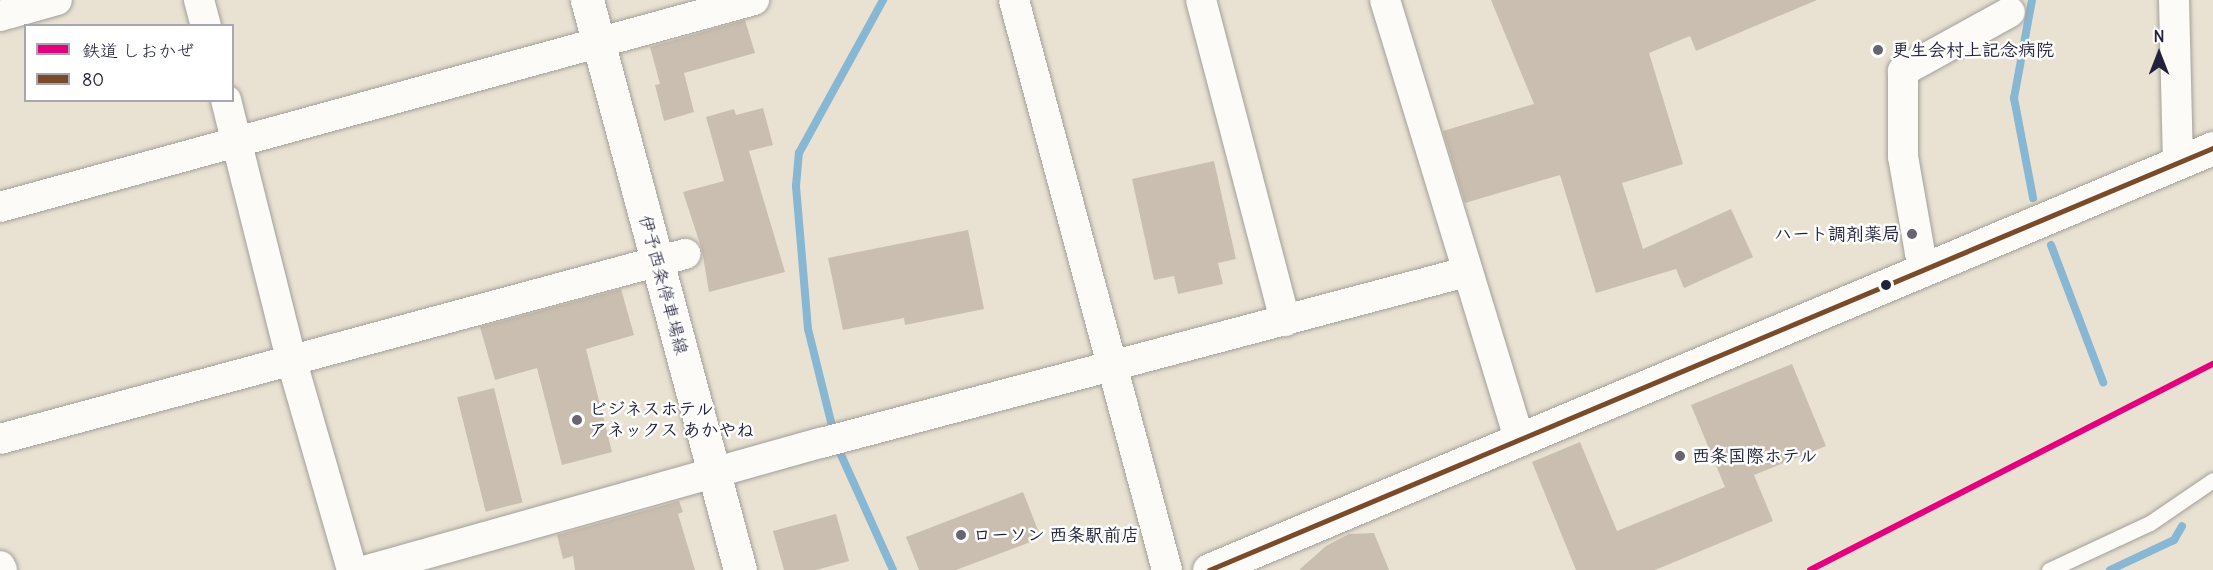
<!DOCTYPE html>
<html>
<head>
<meta charset="utf-8">
<style>
	body { margin:0 }
	#map { position:relative; width:2213px; height:570px; overflow:hidden; background:#e9e2d3; font-family:Delius,"Klee One",sans-serif }
	div>[style] { position:absolute }
	[style*='--x'] { left:calc(var(--x)*1px); top:calc(var(--y)*1px); width:calc(var(--w)*1px); rotate:calc(var(--a)*1deg) }
	.stream>* { height:8px; margin:-4px; padding:0 4px; transform-origin:4px; border-radius:4px; background:#88b7d4 }
	.building>* { inset:0; background:#cabeb0; transform-origin:0 0 }
	.roads { filter:drop-shadow(0 0 2px #a39f9a) drop-shadow(0 0 2px #a39f9a) }
	.lane>* { height:15px; margin:-7.5px; padding:0 7.5px; transform-origin:7.5px; border-radius:7.5px; background:#fcfbf8 }
	.street>* { height:30px; margin:-15px; padding:0 15px; transform-origin:15px; border-radius:15px; background:#fcfbf8 }
	.secondary>* { height:33px; margin:-16.5px; padding:0 16.5px; transform-origin:16.5px; border-radius:16.5px; background:#fcfbf8 }
	.bus-1>* { height:4.5px; margin:-2.25px; padding:0 2.25px; transform-origin:2.25px; border-radius:2.25px; background:#7a4b2a }
	.rail-1>* { height:6px; margin:-3px; padding:0 3px; transform-origin:3px; border-radius:3px; background:#e5007d }
	.dots>* { width:16px; height:16px; translate:-50% -50%; box-sizing:border-box; border:3px solid #fff; border-radius:50% }
	span { translate:-50% -50%; white-space:nowrap; text-align:center; line-height:1.15; -webkit-text-stroke:5px #fff; paint-order:stroke }
	.poi-label { font-size:18px; color:#22223b; font-weight:700 }
	.left { translate:0 -50%; text-align:left }
	.right { translate:-100% -50%; text-align:right }
	.street-label { font-size:18px; color:#22223b }
	.legend { position:absolute; left:24px; top:24px; width:210px; height:78px; box-sizing:border-box; background:#fff; border:2px solid #a7a7b1; margin:0; padding:8px 10px; list-style:none; font-size:18px; color:#22223b }
	.legend li { display:flex; align-items:center; gap:12px; height:30px }
	.legend b { width:30px; border:2px solid #a7a7b1 }
	.north { position:absolute; left:2129px; top:24px; width:60px; height:60px; -webkit-text-stroke:4px #fff; paint-order:stroke; rotate:0deg; font-size:16px; font-weight:700; line-height:24px; text-align:center; color:#22223b }
	.north::after { content:''; display:block; margin:auto; width:21px; height:27px; background:#22223b; clip-path:polygon(50% 0,100% 100%,50% 72%,0 100%) }
</style>
</head>
<body>
<div id="map">
	<div class="stream">
		<i style="--x:2032;--y:0;--w:100;--a:100.4"></i>
		<i style="--x:2014;--y:98;--w:102;--a:79.2"></i>
		<i style="--x:2051;--y:245;--w:147;--a:69.2"></i>
		<i style="--x:834;--y:434;--w:108;--a:-103.9"></i>
		<i style="--x:808;--y:329;--w:144;--a:-94.8"></i>
		<i style="--x:796;--y:186;--w:33;--a:-85"></i>
		<i style="--x:799;--y:153;--w:175;--a:-61.2"></i>
		<i style="--x:837;--y:446;--w:136;--a:65.7"></i>
		<i style="--x:2110;--y:570;--w:71;--a:-25.1"></i>
		<i style="--x:2174;--y:540;--w:16;--a:-60"></i>
	</div>
	<div class="building">
		<i style="clip-path:polygon(1491px 0,1817px 0,1696px 51px,1690px 36px,1649px 53px,1683px 164px,1622px 183px,1643px 249px,1731px 209px,1753px 257px,1684px 288px,1676px 269px,1596px 293px,1560px 175px,1465px 203px,1443px 131px,1534px 104px)"></i>
		<i style="clip-path:polygon(745px 20px,755px 53px,684px 73px,694px 112px,664px 121px,655px 85px,660px 84px,650px 47px)"></i>
		<i style="clip-path:polygon(763px 108px,773px 145px,749px 151px,785px 272px,709px 292px,702px 250px,683px 192px,724px 181px,706px 117px,734px 109px,736px 115px)"></i>
		<i style="clip-path:polygon(1214px 161px,1236px 259px,1218px 263px,1223px 284px,1178px 294px,1174px 276px,1154px 280px,1132px 179px)"></i>
		<i style="clip-path:polygon(968px 230px,984px 309px,905px 325px,904px 318px,843px 330px,828px 258px)"></i>
		<i style="clip-path:polygon(621px 289px,634px 335px,586px 349px,612px 452px,562px 465px,537px 368px,495px 380px,480px 327px)"></i>
		<i style="clip-path:polygon(1792px 364px,1826px 446px,1754px 475px,1773px 521px,1655px 570px,1576px 570px,1532px 462px,1580px 442px,1617px 531px,1725px 487px,1691px 405px)"></i>
		<i style="left:494px;top:388px;width:118px;height:38px;rotate:76deg"></i>
		<i style="clip-path:polygon(1023px 492px,1041px 538px,956px 570px,919px 570px,906px 537px)"></i>
		<i style="clip-path:polygon(679px 501px,683px 512px,678px 514px,695px 570px,575px 570px,573px 556px,563px 559px,557px 535px)"></i>
		<i style="clip-path:polygon(836px 514px,849px 561px,816px 570px,784px 570px,773px 531px)"></i>
		<i style="clip-path:polygon(1374px 533px,1389px 570px,1299px 570px,1326px 546px,1349px 534px)"></i>
	</div>
	<div class="roads">
		<div class="lane">
			<i style="--x:2049;--y:570;--w:111;--a:-25"></i>
			<i style="--x:2150;--y:523;--w:76;--a:-34.3"></i>
		</div>
		<div class="street">
			<i style="--x:199;--y:0;--w:27;--a:75"></i>
			<i style="--x:1014;--y:0;--w:590;--a:74.97"></i>
			<i style="--x:1201;--y:0;--w:332;--a:75.3"></i>
			<i style="--x:1385;--y:0;--w:458;--a:73"></i>
			<i style="--x:2174;--y:0;--w:162;--a:88.6"></i>
			<i style="--x:0;--y:16;--w:59;--a:-15.7"></i>
			<i style="--x:226;--y:100;--w:270;--a:75.9"></i>
			<i style="--x:292;--y:362;--w:216;--a:73.9"></i>
			<i style="--x:0;--y:207;--w:782;--a:-15.35"></i>
			<i style="--x:1927;--y:268;--w:17;--a:-115"></i>
			<i style="--x:1920;--y:253;--w:97;--a:-100"></i>
			<i style="--x:1903;--y:157;--w:86;--a:-90"></i>
			<i style="--x:1903;--y:71;--w:122;--a:-28.9"></i>
			<i style="--x:0;--y:439;--w:710;--a:-15.11"></i>
			<i style="--x:0;--y:566;--w:4;--a:63"></i>
			<i style="--x:368;--y:570;--w:470;--a:-15.7"></i>
			<i style="--x:821;--y:443;--w:667;--a:-14.85"></i>
		</div>
		<div class="secondary">
			<i style="--x:587;--y:0;--w:590;--a:74.97"></i>
			<i style="--x:1209;--y:570;--w:1089;--a:-22.8"></i>
		</div>
	</div>
	<div class="bus-1">
		<i style="--x:1209;--y:570;--w:1089;--a:-22.8"></i>
	</div>
	<div class="rail-1">
		<i style="--x:1810;--y:570;--w:453;--a:-27.1"></i>
	</div>
	<div class="dots">
		<i style="left:1878px;top:50px;background:#686570"></i>
		<i style="left:1912px;top:234px;background:#686570"></i>
		<i style="left:1886px;top:285px;background:#22223b"></i>
		<i style="left:577px;top:420px;background:#686570"></i>
		<i style="left:1680px;top:456px;background:#686570"></i>
		<i style="left:961px;top:535px;background:#686570"></i>
	</div>
	<div class="poi-label">
		<span class="left" style="left:1892px;top:50px">更生会村上記念病院</span>
		<span class="right" style="left:1900px;top:234px">ハート調剤薬局</span>
		<span class="left" style="left:589px;top:420px">ビジネスホテル<br>アネックス あかやね</span>
		<span class="left" style="left:1692px;top:456px">西条国際ホテル</span>
		<span class="left" style="left:973px;top:535px">ローソン 西条駅前店</span>
	</div>
	<div class="street-label">
		<span style="left:663px;top:285px;rotate:75deg">伊予西条停車場線</span>
	</div>
	<ul class="legend">
	<li><b style="height:8px;background:#e5007d"></b>鉄道 しおかぜ</li>
	<li><b style="height:8px;background:#7a4b2a"></b>80</li>
	</ul>
	<div class="north">N</div>
</div>
</body>
</html>
